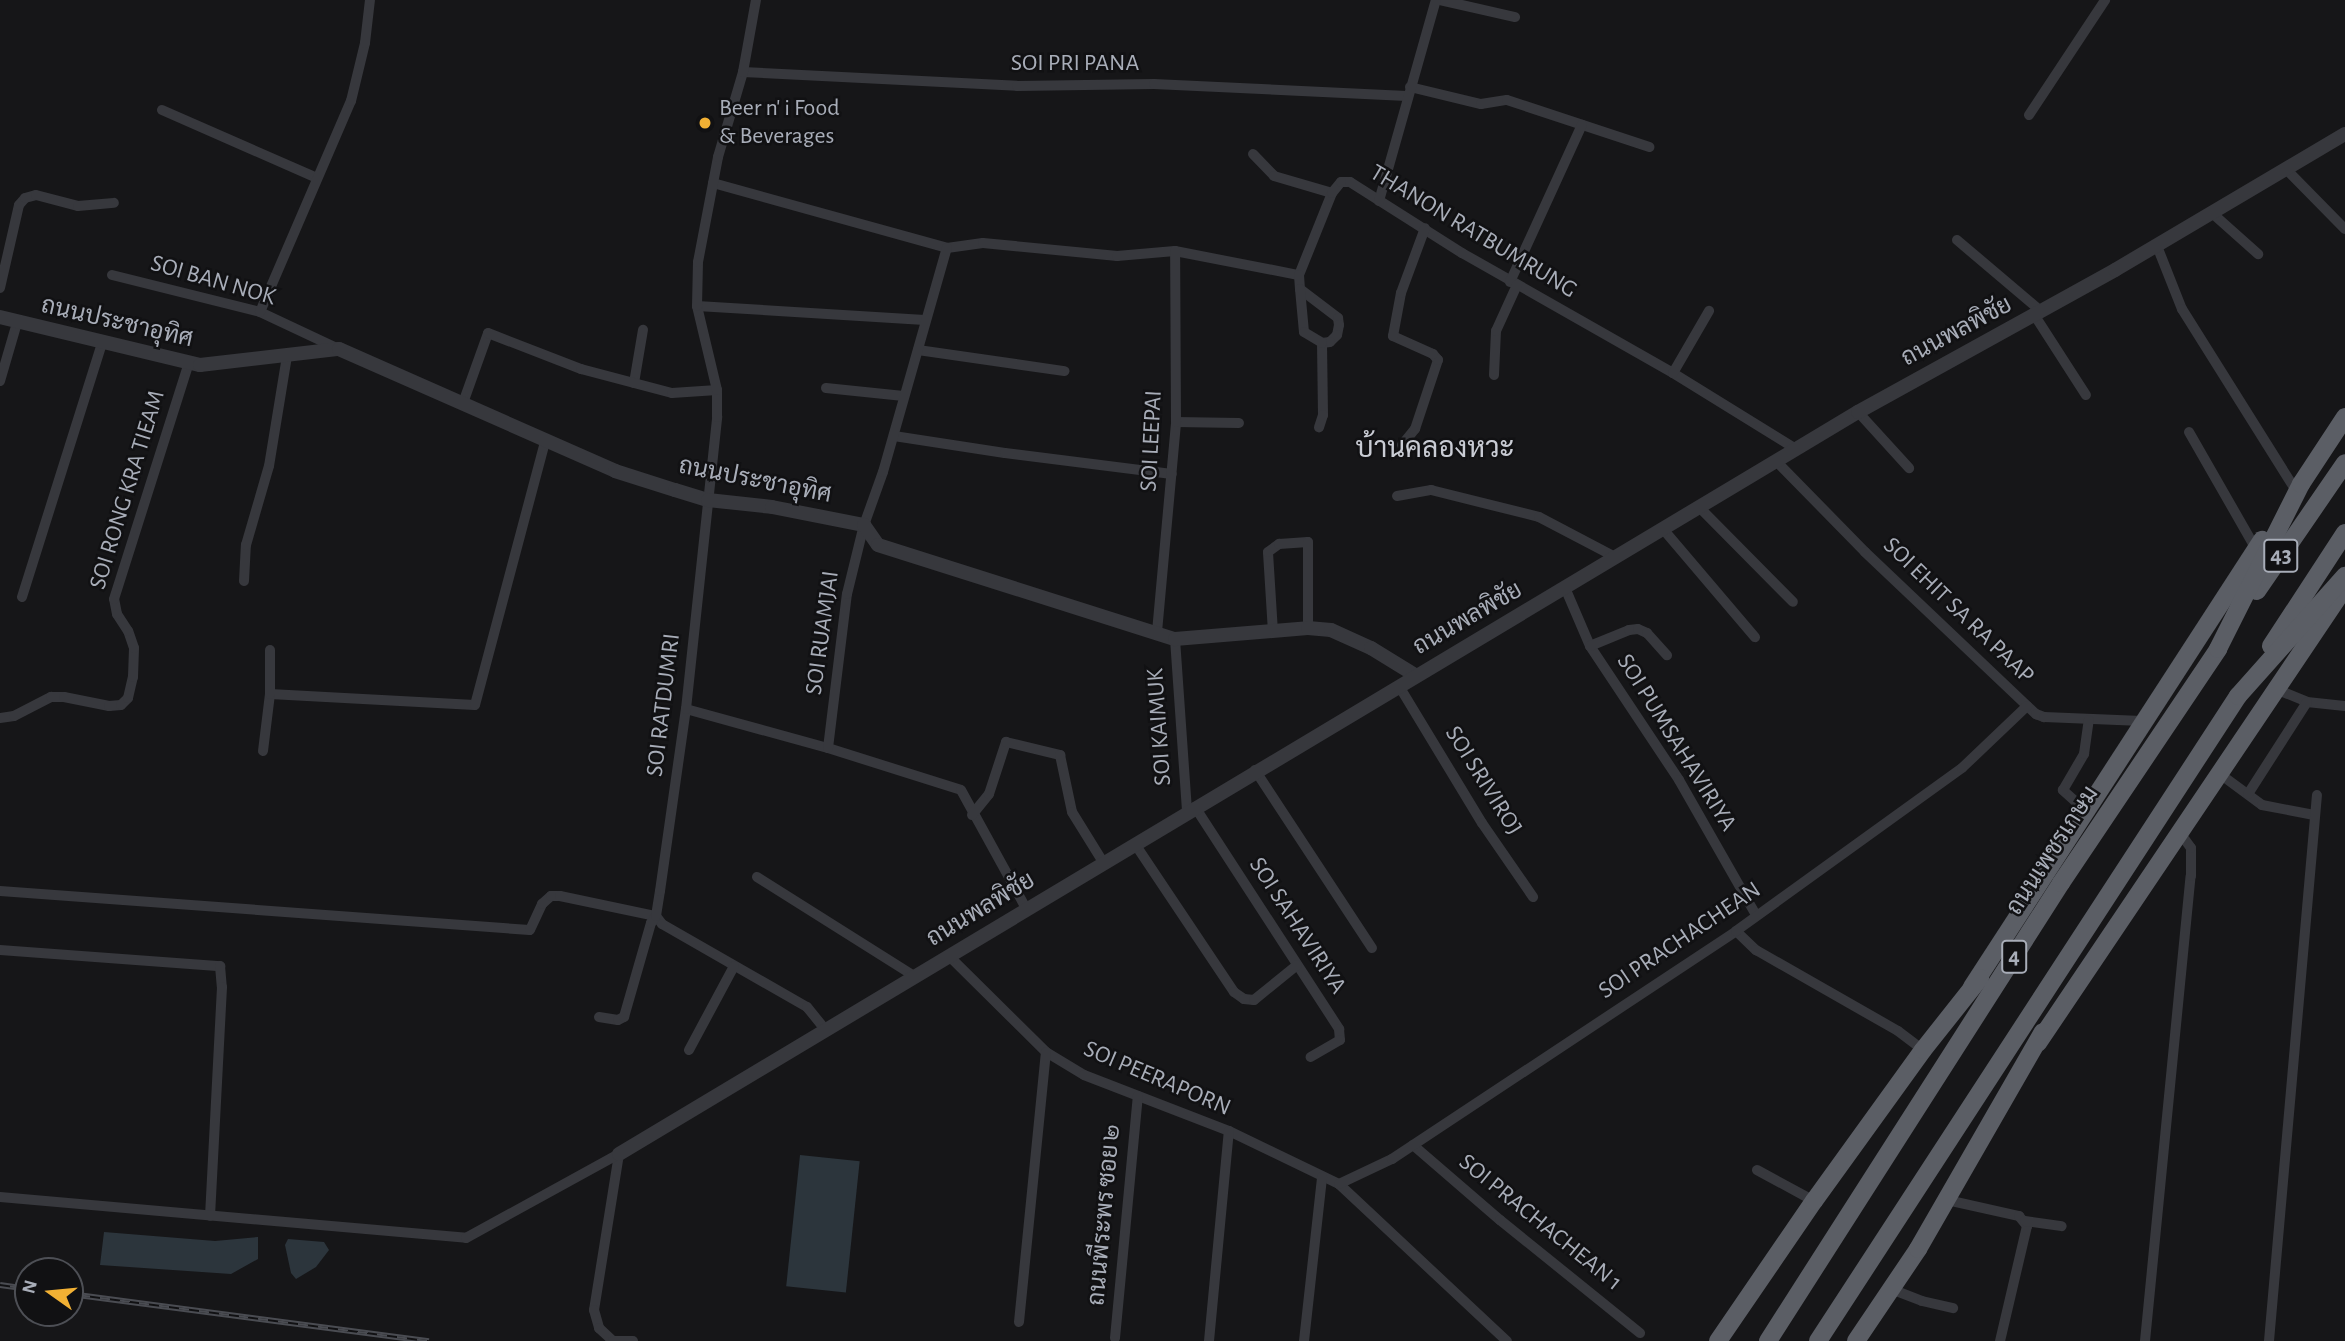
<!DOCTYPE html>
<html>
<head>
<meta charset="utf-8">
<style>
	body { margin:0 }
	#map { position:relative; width:2345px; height:1341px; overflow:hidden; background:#161618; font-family:"Alegreya Sans",Sarabun,sans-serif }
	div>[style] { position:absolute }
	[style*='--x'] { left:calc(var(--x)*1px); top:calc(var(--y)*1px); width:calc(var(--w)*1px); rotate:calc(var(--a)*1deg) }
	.water>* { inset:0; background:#2c353c; transform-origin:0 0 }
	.minor>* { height:10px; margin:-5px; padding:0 5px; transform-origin:5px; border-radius:5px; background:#37383d }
	.tertiary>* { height:14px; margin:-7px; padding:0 7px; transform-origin:7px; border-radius:7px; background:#37383d }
	.trunk>* { height:18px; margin:-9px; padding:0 9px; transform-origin:9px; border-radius:9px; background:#5b5e65 }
	.rail>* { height:6px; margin-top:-3px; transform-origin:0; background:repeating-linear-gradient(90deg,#111113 0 10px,#4a4c52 0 20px); box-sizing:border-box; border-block:2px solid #4a4c52 }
	.dots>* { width:19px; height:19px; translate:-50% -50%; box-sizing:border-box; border:4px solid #111113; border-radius:50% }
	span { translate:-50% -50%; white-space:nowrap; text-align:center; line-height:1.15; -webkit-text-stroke:5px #111113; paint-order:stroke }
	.shield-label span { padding:2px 5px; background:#111113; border:2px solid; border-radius:5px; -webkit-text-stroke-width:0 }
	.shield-label { font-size:23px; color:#a8adb8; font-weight:700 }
	.street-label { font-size:24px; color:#a8adb8 }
	.poi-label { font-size:24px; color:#a8adb8 }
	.left { translate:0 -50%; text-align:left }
	.quarter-label { font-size:28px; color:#c9ccd4 }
	.north { position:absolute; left:14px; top:1257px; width:70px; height:70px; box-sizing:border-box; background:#111113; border:2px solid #4d4f55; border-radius:50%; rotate:285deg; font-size:19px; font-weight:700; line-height:28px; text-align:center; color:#a8adb8 }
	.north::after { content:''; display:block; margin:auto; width:24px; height:32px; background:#f2b134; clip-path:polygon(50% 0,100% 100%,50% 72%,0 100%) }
</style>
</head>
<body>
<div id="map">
	<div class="water">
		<i style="left:800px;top:1155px;width:60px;height:132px;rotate:6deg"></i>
		<i style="clip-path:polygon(104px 1232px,215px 1241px,258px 1237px,258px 1259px,231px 1274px,100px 1265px)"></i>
		<i style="clip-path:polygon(288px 1239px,324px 1242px,329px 1250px,316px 1267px,296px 1279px,291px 1273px,285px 1245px)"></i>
	</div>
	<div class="minor">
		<i style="--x:1440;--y:0;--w:77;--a:12.8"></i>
		<i style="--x:743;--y:72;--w:274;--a:2.9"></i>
		<i style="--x:1017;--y:86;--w:137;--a:-0.8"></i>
		<i style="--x:1154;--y:84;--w:253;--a:2.7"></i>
		<i style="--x:1410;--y:87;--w:73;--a:13.5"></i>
		<i style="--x:1481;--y:104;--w:26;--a:-9"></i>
		<i style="--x:1507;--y:100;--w:150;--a:18.3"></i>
		<i style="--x:162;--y:110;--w:169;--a:23.7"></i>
		<i style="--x:2029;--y:115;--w:138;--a:-56.5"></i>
		<i style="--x:1253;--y:154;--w:30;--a:46"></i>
		<i style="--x:1274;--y:176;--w:60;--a:16.3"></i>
		<i style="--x:2286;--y:169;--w:84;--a:45.5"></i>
		<i style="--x:713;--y:183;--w:243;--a:15.5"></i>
		<i style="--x:947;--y:248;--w:36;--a:-8"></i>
		<i style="--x:983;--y:243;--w:135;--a:5.5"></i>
		<i style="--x:1117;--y:256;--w:58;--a:-4.9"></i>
		<i style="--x:1175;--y:251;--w:126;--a:11"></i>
		<i style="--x:1299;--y:275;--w:88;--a:-68.1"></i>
		<i style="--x:1332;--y:193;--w:14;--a:-51"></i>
		<i style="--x:1341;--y:182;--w:9;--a:0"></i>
		<i style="--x:1350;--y:182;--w:133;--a:32.4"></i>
		<i style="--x:1462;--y:253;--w:243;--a:29.6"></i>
		<i style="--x:1673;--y:373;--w:145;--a:31.7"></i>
		<i style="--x:1379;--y:201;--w:209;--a:-74.2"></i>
		<i style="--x:2212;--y:213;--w:62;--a:41.7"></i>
		<i style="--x:1957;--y:240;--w:111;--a:40.3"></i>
		<i style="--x:2157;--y:246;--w:68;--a:68.4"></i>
		<i style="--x:2182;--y:309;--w:215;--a:57.9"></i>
		<i style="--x:112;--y:275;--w:153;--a:14"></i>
		<i style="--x:260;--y:312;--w:87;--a:25.1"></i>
		<i style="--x:1299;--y:275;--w:14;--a:86"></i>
		<i style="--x:1300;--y:289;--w:48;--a:37.3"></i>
		<i style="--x:1338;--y:318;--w:7;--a:82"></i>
		<i style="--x:1339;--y:325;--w:10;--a:101"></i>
		<i style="--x:1337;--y:335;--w:10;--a:135"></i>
		<i style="--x:1330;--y:342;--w:8;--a:173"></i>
		<i style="--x:1322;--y:343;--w:72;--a:89.2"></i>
		<i style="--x:1323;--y:415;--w:13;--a:108"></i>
		<i style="--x:1510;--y:282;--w:173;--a:-65.4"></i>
		<i style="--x:0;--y:288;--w:85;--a:-77.1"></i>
		<i style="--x:19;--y:205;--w:9;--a:-49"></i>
		<i style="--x:25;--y:198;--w:11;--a:-15"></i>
		<i style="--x:36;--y:195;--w:43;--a:14.7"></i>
		<i style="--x:78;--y:206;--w:36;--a:-5"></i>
		<i style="--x:1300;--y:289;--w:43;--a:84.7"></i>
		<i style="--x:1304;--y:332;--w:21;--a:31"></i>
		<i style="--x:697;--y:306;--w:228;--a:3.5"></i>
		<i style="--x:260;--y:312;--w:230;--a:-66.7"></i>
		<i style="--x:351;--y:101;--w:60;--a:-76.4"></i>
		<i style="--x:365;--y:43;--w:43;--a:-83.4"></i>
		<i style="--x:2035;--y:316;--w:94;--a:57.2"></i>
		<i style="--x:918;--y:350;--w:148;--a:8.2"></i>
		<i style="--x:1673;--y:373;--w:72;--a:-59.9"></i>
		<i style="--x:1494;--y:375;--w:44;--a:-87.4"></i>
		<i style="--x:1496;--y:331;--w:51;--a:-65.5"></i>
		<i style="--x:0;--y:381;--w:60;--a:-73.7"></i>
		<i style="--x:634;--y:383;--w:54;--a:-80.4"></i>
		<i style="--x:826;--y:388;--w:78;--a:5.9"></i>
		<i style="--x:463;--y:403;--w:74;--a:-70.3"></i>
		<i style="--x:488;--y:333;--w:100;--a:21.2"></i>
		<i style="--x:581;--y:369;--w:94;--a:14.8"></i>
		<i style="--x:672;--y:393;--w:45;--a:-3.8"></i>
		<i style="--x:1858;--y:412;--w:76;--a:47.7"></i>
		<i style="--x:1176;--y:422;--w:63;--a:0.9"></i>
		<i style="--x:2189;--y:432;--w:135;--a:60.2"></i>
		<i style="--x:894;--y:436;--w:112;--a:8.7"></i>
		<i style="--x:1005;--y:453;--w:168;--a:7.2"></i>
		<i style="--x:1402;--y:445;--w:21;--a:-51"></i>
		<i style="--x:1415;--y:429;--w:73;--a:-71.6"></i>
		<i style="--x:1438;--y:360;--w:8;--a:-130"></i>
		<i style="--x:1433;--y:354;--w:44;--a:-155.8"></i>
		<i style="--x:1393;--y:336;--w:44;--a:-79.5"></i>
		<i style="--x:1401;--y:293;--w:69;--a:-69.7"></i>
		<i style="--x:1776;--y:461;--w:127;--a:45.6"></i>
		<i style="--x:1865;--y:552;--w:236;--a:43.5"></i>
		<i style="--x:2036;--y:714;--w:9;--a:21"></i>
		<i style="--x:2044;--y:717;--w:98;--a:2.3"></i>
		<i style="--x:1397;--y:496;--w:35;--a:-10"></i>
		<i style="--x:1431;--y:490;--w:111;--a:14"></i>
		<i style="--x:1539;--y:517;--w:88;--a:27.7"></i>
		<i style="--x:1700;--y:508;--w:132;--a:45.3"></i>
		<i style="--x:1663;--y:529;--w:142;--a:49.6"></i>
		<i style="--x:244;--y:581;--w:36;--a:-87"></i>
		<i style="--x:246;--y:545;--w:82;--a:-73.8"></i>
		<i style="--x:269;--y:466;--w:111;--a:-80.7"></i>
		<i style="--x:1566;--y:590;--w:61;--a:66.8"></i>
		<i style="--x:1590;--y:646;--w:161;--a:56.4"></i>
		<i style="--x:1679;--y:780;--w:155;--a:60.3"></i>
		<i style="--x:22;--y:597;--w:265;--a:-72.5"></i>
		<i style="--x:1157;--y:632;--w:211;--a:-84.8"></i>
		<i style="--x:1176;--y:422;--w:171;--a:-90.3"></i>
		<i style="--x:1273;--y:632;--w:80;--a:-93.6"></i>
		<i style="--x:1268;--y:552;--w:14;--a:-36"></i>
		<i style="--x:1279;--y:544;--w:29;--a:-4"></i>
		<i style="--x:1308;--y:542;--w:86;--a:90"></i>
		<i style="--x:1175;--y:639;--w:172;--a:86"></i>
		<i style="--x:1590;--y:646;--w:42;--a:-22.3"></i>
		<i style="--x:1629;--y:630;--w:9;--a:-6"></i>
		<i style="--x:1638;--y:629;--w:10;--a:24"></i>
		<i style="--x:1647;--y:633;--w:30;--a:48"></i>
		<i style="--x:1399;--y:686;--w:160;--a:58.8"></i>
		<i style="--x:1482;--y:823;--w:90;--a:55.4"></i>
		<i style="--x:2278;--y:690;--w:31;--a:22"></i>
		<i style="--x:2307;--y:702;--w:38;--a:6"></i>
		<i style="--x:270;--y:694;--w:205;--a:3.1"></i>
		<i style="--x:475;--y:705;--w:273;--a:-75.1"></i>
		<i style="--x:686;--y:709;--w:147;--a:15.4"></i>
		<i style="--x:828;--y:748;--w:139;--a:17.5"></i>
		<i style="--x:961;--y:790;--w:137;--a:61.2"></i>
		<i style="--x:0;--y:718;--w:14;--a:-8"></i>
		<i style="--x:14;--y:716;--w:42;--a:-27.2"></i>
		<i style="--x:51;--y:697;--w:13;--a:0"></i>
		<i style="--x:64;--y:697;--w:46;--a:11.3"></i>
		<i style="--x:109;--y:706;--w:12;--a:-5"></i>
		<i style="--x:121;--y:705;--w:10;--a:-45"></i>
		<i style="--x:128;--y:698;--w:22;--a:-77"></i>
		<i style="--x:133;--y:677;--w:29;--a:-88"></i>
		<i style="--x:134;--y:648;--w:18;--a:-109"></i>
		<i style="--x:128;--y:631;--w:20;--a:-123"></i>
		<i style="--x:117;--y:614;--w:15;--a:-101"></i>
		<i style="--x:114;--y:599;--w:248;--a:-72.4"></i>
		<i style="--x:828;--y:748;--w:155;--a:-83"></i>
		<i style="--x:847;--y:594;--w:71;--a:-76.2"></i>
		<i style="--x:864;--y:525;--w:56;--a:-70.3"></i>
		<i style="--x:883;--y:472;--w:233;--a:-74.1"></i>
		<i style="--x:263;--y:751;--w:57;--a:-83"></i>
		<i style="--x:270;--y:694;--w:44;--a:-90"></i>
		<i style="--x:1255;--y:770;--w:213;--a:56.7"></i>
		<i style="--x:2220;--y:774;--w:52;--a:36.4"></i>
		<i style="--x:2262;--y:805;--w:53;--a:10.9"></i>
		<i style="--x:2248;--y:794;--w:109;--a:-57.3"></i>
		<i style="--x:1195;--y:807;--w:265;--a:57"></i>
		<i style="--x:1339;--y:1029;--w:11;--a:85"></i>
		<i style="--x:1340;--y:1040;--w:34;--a:150"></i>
		<i style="--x:2085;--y:810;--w:30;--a:-138"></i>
		<i style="--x:2063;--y:790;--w:42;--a:-59.7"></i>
		<i style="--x:2084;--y:754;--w:34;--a:-82"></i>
		<i style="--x:972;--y:815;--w:27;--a:-51"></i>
		<i style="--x:989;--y:794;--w:55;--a:-71.9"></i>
		<i style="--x:1006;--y:742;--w:56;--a:13.5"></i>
		<i style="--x:1060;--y:755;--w:58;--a:78.1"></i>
		<i style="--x:1072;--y:812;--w:59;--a:58.2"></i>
		<i style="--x:1135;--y:844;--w:178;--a:56.2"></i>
		<i style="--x:1234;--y:992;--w:12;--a:35"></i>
		<i style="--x:1244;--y:999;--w:10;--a:6"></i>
		<i style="--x:1254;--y:1000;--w:55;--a:-39.1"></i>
		<i style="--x:757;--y:877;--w:186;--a:32.2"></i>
		<i style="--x:0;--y:891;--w:531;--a:4.21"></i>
		<i style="--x:530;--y:930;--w:29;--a:-65"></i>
		<i style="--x:542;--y:904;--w:12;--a:-42"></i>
		<i style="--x:551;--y:896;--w:9;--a:0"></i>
		<i style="--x:560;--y:896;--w:98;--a:11.8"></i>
		<i style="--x:656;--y:916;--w:10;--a:53"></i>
		<i style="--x:662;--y:924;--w:167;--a:29.8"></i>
		<i style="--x:807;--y:1007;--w:28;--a:51"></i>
		<i style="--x:1736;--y:931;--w:28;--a:44"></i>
		<i style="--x:1756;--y:950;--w:163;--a:29.7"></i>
		<i style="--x:1898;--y:1031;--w:31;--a:37"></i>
		<i style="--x:0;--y:950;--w:221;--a:4.2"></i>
		<i style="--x:220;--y:966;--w:21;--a:85"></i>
		<i style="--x:222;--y:987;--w:229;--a:93"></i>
		<i style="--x:949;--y:956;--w:136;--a:44.7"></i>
		<i style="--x:1046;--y:1052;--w:44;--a:31.2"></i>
		<i style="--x:1084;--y:1075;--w:155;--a:21.1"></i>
		<i style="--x:1229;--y:1131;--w:122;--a:25.7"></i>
		<i style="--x:1339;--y:1184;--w:230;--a:43.1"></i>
		<i style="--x:599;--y:1017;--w:19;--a:9"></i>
		<i style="--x:618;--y:1020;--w:7;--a:-27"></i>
		<i style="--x:624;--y:1017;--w:98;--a:-74"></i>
		<i style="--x:651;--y:923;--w:9;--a:-54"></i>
		<i style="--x:656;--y:916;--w:25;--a:-81"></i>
		<i style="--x:660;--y:891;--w:184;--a:-81.9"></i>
		<i style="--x:686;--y:709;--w:294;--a:-83.9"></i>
		<i style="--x:717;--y:417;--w:27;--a:-90"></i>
		<i style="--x:717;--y:390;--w:86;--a:-103.4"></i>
		<i style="--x:697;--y:306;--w:44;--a:-88.7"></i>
		<i style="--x:698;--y:262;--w:107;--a:-79.2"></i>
		<i style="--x:718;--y:157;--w:89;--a:-73.6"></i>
		<i style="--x:743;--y:72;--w:73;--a:-79.8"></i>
		<i style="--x:689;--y:1050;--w:95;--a:-61.8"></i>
		<i style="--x:1413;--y:1145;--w:115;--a:40.8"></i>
		<i style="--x:1500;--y:1220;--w:180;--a:38.9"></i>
		<i style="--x:619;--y:1154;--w:158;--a:99.1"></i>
		<i style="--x:594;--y:1310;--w:19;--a:74"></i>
		<i style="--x:599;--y:1328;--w:19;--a:43"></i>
		<i style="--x:613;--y:1341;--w:20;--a:0"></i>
		<i style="--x:1757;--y:1170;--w:65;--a:28.5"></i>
		<i style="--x:1339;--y:1184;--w:59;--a:-25.3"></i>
		<i style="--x:1392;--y:1159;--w:413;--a:-33.5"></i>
		<i style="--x:1736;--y:931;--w:279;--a:-35.8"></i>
		<i style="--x:1962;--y:768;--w:90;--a:-43.6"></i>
		<i style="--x:0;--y:1197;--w:468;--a:5"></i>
		<i style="--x:466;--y:1238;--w:175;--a:-28.8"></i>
		<i style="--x:1947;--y:1200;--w:74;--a:12.5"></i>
		<i style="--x:2019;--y:1216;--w:13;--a:51"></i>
		<i style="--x:2027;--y:1226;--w:118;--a:103.2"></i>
		<i style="--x:2025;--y:1221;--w:37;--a:8"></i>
		<i style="--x:1891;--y:1289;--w:33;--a:21"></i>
		<i style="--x:1922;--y:1301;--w:32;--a:13"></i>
		<i style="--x:1019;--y:1322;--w:271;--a:-84.3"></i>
		<i style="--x:1115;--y:1338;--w:243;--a:-84.6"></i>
		<i style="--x:1209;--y:1341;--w:211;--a:-84.6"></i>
		<i style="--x:1304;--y:1341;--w:165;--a:-83.7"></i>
		<i style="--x:2145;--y:1341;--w:467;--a:-84.4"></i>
		<i style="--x:2191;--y:876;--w:28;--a:-90"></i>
		<i style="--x:2191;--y:848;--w:17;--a:-126"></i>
		<i style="--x:2269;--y:1341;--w:548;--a:-84.98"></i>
	</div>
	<div class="tertiary">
		<i style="--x:0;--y:317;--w:206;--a:13.5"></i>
		<i style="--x:200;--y:365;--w:140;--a:-6.6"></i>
		<i style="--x:339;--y:349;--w:302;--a:23.8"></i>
		<i style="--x:615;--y:471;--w:63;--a:17.6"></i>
		<i style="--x:675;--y:490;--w:34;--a:17"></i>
		<i style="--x:708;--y:500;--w:64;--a:6.2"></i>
		<i style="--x:772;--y:507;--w:94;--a:11.1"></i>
		<i style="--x:864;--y:525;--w:24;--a:55"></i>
		<i style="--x:878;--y:545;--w:312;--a:17.6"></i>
		<i style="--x:1175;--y:639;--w:133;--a:-4.7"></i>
		<i style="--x:1308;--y:628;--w:23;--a:5"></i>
		<i style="--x:1331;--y:630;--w:44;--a:24.2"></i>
		<i style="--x:1371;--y:648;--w:52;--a:31.5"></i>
		<i style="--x:619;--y:1154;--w:1444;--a:-30.92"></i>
		<i style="--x:1858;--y:412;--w:294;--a:-28.9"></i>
		<i style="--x:2115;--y:270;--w:267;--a:-30.6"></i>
	</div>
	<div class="trunk">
		<i style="--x:2257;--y:591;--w:155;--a:-55.5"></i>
		<i style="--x:2271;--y:646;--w:135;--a:-56.8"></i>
		<i style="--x:1972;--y:987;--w:533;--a:-57.03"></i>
		<i style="--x:2038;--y:1043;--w:539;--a:-56.04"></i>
		<i style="--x:1718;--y:1341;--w:170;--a:-55.6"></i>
		<i style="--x:1814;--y:1201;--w:186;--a:-54.2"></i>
		<i style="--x:1923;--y:1050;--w:92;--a:-51.6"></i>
		<i style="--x:1768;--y:1341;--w:544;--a:-57.39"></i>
		<i style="--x:2061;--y:883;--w:282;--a:-56.1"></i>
		<i style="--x:2218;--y:649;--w:185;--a:-63.3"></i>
		<i style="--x:2301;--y:484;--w:80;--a:-56.7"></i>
		<i style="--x:1818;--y:1341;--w:770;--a:-56.93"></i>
		<i style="--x:2238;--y:696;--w:161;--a:-48.3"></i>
		<i style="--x:1856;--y:1341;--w:111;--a:-56"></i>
		<i style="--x:1918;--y:1249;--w:250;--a:-60.1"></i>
	</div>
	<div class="rail">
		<i style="--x:0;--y:1285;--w:28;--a:8"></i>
		<i style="--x:70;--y:1294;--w:362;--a:7.5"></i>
	</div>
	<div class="dots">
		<i style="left:705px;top:123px;background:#f2b134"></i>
	</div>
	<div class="shield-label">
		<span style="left:2281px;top:556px">43</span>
		<span style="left:2014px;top:957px">4</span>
	</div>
	<div class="street-label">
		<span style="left:1075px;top:64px">SOI PRI PANA</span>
		<span style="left:1473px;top:232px;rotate:31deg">THANON RATBUMRUNG</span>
		<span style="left:213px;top:281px;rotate:16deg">SOI BAN NOK</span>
		<span style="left:117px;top:323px;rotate:13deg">ถนนประชาอุทิศ</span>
		<span style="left:1957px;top:332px;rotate:-28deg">ถนนพลพิชัย</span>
		<span style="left:1152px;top:441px;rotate:-87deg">SOI LEEPAI</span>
		<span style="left:755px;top:481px;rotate:11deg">ถนนประชาอุทิศ</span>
		<span style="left:128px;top:490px;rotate:-73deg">SOI RONG KRA TIEAM</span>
		<span style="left:1958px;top:611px;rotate:44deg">SOI EHIT SA RA PAAP</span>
		<span style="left:1468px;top:619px;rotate:-30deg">ถนนพลพิชัย</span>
		<span style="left:823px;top:633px;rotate:-82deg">SOI RUAMJAI</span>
		<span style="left:664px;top:705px;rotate:-83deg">SOI RATDUMRI</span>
		<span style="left:1160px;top:727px;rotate:-94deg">SOI KAIMUK</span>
		<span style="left:1676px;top:743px;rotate:58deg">SOI PUMSAHAVIRIYA</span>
		<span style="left:1483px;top:781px;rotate:58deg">SOI SRIVIROJ</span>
		<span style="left:2053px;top:851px;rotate:-57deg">ถนนเพชรเกษม</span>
		<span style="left:981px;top:910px;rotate:-31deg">ถนนพลพิชัย</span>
		<span style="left:1297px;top:926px;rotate:57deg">SOI SAHAVIRIYA</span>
		<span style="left:1680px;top:941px;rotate:-34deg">SOI PRACHACHEAN</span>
		<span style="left:1157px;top:1079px;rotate:23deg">SOI PEERAPORN</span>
		<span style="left:1105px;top:1215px;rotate:-85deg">ถนนพีระพร ซอย ๒</span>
		<span style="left:1540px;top:1223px;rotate:39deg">SOI PRACHACHEAN 1</span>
	</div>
	<div class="poi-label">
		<span class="left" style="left:719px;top:123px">Beer n' i Food<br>&amp; Beverages</span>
	</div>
	<div class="quarter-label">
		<span style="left:1435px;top:449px">บ้านคลองหวะ</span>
	</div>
	<div class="north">N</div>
</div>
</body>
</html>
